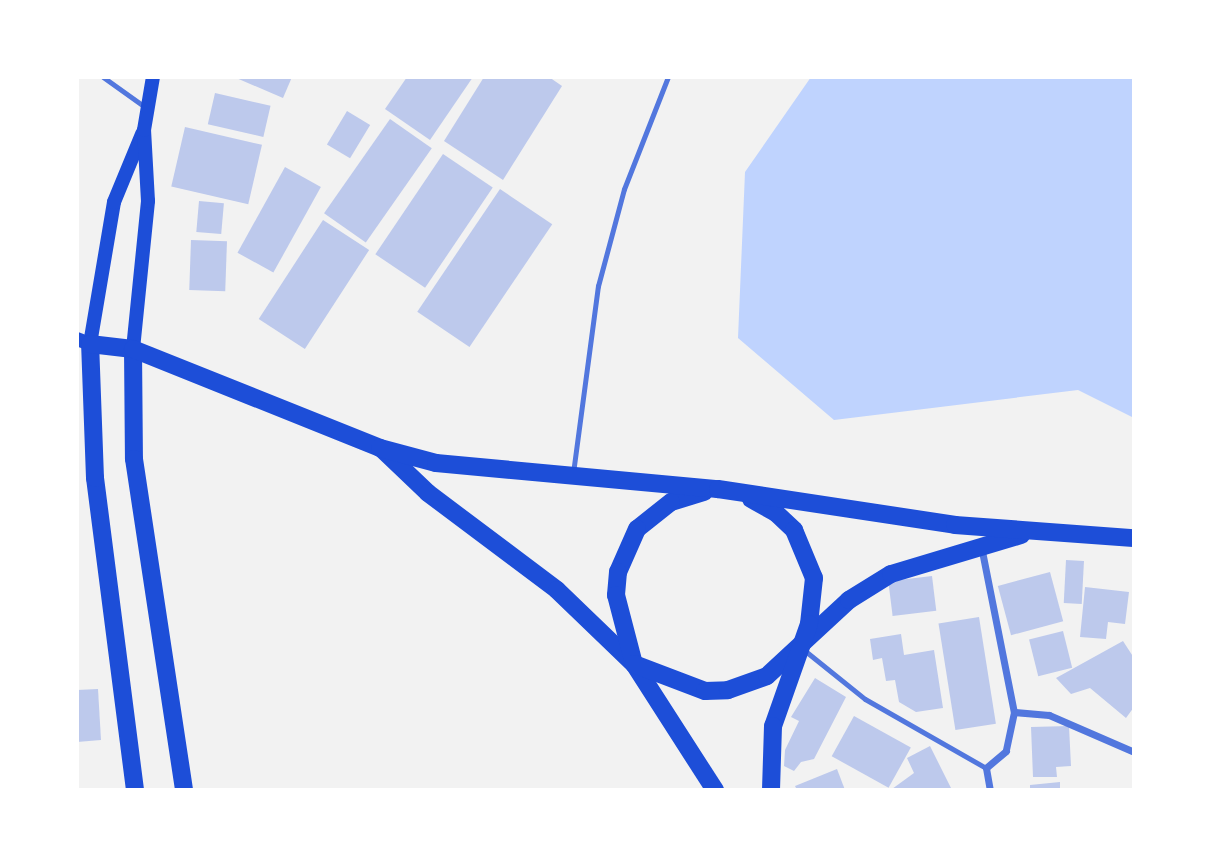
<!DOCTYPE html>
<html>
<head>
<meta charset="utf-8">
<style>
	body { margin:0 }
	#map { position:relative; width:1211px; height:867px; overflow:hidden; background:#f2f2f2; font-family:"Times New Roman",serif }
	div>[style] { position:absolute }
	[style*='--x'] { left:calc(var(--x)*1px); top:calc(var(--y)*1px); width:calc(var(--w)*1px); rotate:calc(var(--a)*1deg) }
	.water>* { inset:0; background:#bfd3fe }
	.building>* { inset:0; background:#bdc9ec; transform-origin:0 0 }
	.service>* { height:5px; margin:-2.5px; padding:0 2.5px; transform-origin:2.5px; border-radius:2.5px; background:#5277de }
	.minor>* { height:7px; margin:-3.5px; padding:0 3.5px; transform-origin:3.5px; border-radius:3.5px; background:#5277de }
	.secondary>* { height:14px; margin:-7px; padding:0 7px; transform-origin:7px; border-radius:7px; background:#1d4ed8 }
	.primary>* { height:18px; margin:-9px; padding:0 9px; transform-origin:9px; border-radius:9px; background:#1d4ed8 }
	span { translate:-50% -50%; white-space:nowrap; text-align:center; line-height:1.15; -webkit-text-stroke:5px #fff; paint-order:stroke }
	.frame { position:absolute; inset:0; border:79px solid #fff; pointer-events:none }
</style>
</head>
<body>
<div id="map">
	<div class="water">
		<i style="clip-path:polygon(811px 77px,1134px 77px,1134px 418px,1078px 390px,834px 420px,738px 338px,745px 172px)"></i>
	</div>
	<div class="building">
		<i style="clip-path:polygon(234px 77px,292px 77px,283px 98px)"></i>
		<i style="clip-path:polygon(407px 77px,473px 77px,430px 140px,385px 109px)"></i>
		<i style="clip-path:polygon(484px 77px,549px 77px,562px 86px,503px 180px,444px 141px)"></i>
		<i style="left:215px;top:93px;width:57px;height:32px;rotate:13deg"></i>
		<i style="left:347px;top:111px;width:27px;height:39px;rotate:31deg"></i>
		<i style="left:390px;top:119px;width:51px;height:115px;rotate:35deg"></i>
		<i style="left:185px;top:127px;width:79px;height:61px;rotate:13deg"></i>
		<i style="left:443px;top:154px;width:60px;height:121px;rotate:34deg"></i>
		<i style="left:285px;top:167px;width:41px;height:98px;rotate:29deg"></i>
		<i style="left:500px;top:189px;width:63px;height:148px;rotate:34deg"></i>
		<i style="left:199px;top:201px;width:25px;height:31px;rotate:5deg"></i>
		<i style="left:323px;top:220px;width:55px;height:118px;rotate:33deg"></i>
		<i style="left:191px;top:240px;width:36px;height:50px;rotate:2deg"></i>
		<i style="left:1066px;top:560px;width:18px;height:43px;rotate:3deg"></i>
		<i style="left:1050px;top:572px;width:51px;height:54px;rotate:75deg"></i>
		<i style="left:932px;top:576px;width:35px;height:44px;rotate:83deg"></i>
		<i style="clip-path:polygon(1085px 587px,1129px 592px,1125px 624px,1108px 622px,1106px 639px,1080px 637px)"></i>
		<i style="left:979px;top:617px;width:108px;height:41px;rotate:81deg"></i>
		<i style="left:1063px;top:631px;width:38px;height:35px;rotate:76deg"></i>
		<i style="clip-path:polygon(901px 634px,904px 655px,934px 650px,943px 708px,916px 712px,899px 702px,895px 680px,886px 681px,882px 658px,873px 660px,870px 639px)"></i>
		<i style="clip-path:polygon(1123px 641px,1134px 658px,1134px 707px,1126px 718px,1090px 688px,1071px 694px,1056px 678px)"></i>
		<i style="clip-path:polygon(815px 678px,846px 697px,814px 759px,801px 762px,794px 771px,784px 766px,785px 750px,799px 721px,791px 717px)"></i>
		<i style="clip-path:polygon(98px 689px,101px 740px,77px 742px,77px 690px)"></i>
		<i style="left:854px;top:716px;width:65px;height:46px;rotate:29deg"></i>
		<i style="clip-path:polygon(1069px 726px,1071px 766px,1056px 767px,1057px 777px,1033px 777px,1031px 727px)"></i>
		<i style="clip-path:polygon(930px 746px,952px 790px,892px 789px,914px 773px,907px 758px)"></i>
		<i style="clip-path:polygon(837px 769px,845px 790px,797px 790px,795px 786px)"></i>
		<i style="clip-path:polygon(1060px 782px,1060px 790px,1030px 790px,1030px 785px)"></i>
	</div>
	<div class="service">
		<i style="--x:103;--y:77;--w:52;--a:35.5"></i>
		<i style="--x:573;--y:473;--w:189;--a:-82.4"></i>
		<i style="--x:598;--y:286;--w:100;--a:-75"></i>
		<i style="--x:624;--y:189;--w:120;--a:-68.6"></i>
		<i style="--x:804;--y:650;--w:78;--a:38.8"></i>
		<i style="--x:865;--y:699;--w:139;--a:29.7"></i>
	</div>
	<div class="minor">
		<i style="--x:981;--y:546;--w:169;--a:78.8"></i>
		<i style="--x:1014;--y:712;--w:40;--a:102"></i>
		<i style="--x:1006;--y:751;--w:26;--a:140"></i>
		<i style="--x:986;--y:768;--w:22;--a:80"></i>
		<i style="--x:1014;--y:712;--w:35;--a:5"></i>
		<i style="--x:1049;--y:715;--w:93;--a:23.5"></i>
	</div>
	<div class="secondary">
		<i style="--x:77;--y:339;--w:14;--a:21"></i>
		<i style="--x:90;--y:344;--w:144;--a:-80.4"></i>
		<i style="--x:114;--y:202;--w:74;--a:-67.6"></i>
		<i style="--x:133;--y:349;--w:149;--a:-84.2"></i>
		<i style="--x:148;--y:201;--w:71;--a:-93.2"></i>
		<i style="--x:144;--y:130;--w:54;--a:-80.4"></i>
	</div>
	<div class="primary">
		<i style="--x:133;--y:349;--w:110;--a:89.5"></i>
		<i style="--x:134;--y:459;--w:335;--a:81.4"></i>
		<i style="--x:383;--y:450;--w:62;--a:43.7"></i>
		<i style="--x:428;--y:493;--w:161;--a:36.9"></i>
		<i style="--x:557;--y:590;--w:107;--a:43.9"></i>
		<i style="--x:634;--y:664;--w:150;--a:57.3"></i>
		<i style="--x:704;--y:492;--w:34;--a:163"></i>
		<i style="--x:671;--y:502;--w:43;--a:141.5"></i>
		<i style="--x:637;--y:529;--w:47;--a:113.8"></i>
		<i style="--x:618;--y:572;--w:23;--a:95"></i>
		<i style="--x:616;--y:595;--w:71;--a:75.4"></i>
		<i style="--x:634;--y:664;--w:76;--a:20.8"></i>
		<i style="--x:705;--y:691;--w:23;--a:-2"></i>
		<i style="--x:728;--y:690;--w:41;--a:-19.7"></i>
		<i style="--x:767;--y:676;--w:112;--a:-42.8"></i>
		<i style="--x:849;--y:600;--w:49;--a:-31.8"></i>
		<i style="--x:891;--y:574;--w:136;--a:-16.7"></i>
		<i style="--x:751;--y:499;--w:29;--a:29"></i>
		<i style="--x:776;--y:513;--w:25;--a:43"></i>
		<i style="--x:794;--y:530;--w:52;--a:67.4"></i>
		<i style="--x:814;--y:578;--w:46;--a:96.2"></i>
		<i style="--x:809;--y:624;--w:108;--a:109.4"></i>
		<i style="--x:773;--y:726;--w:64;--a:91.8"></i>
		<i style="--x:135;--y:790;--w:315;--a:-97.3"></i>
		<i style="--x:95;--y:478;--w:134;--a:-92.1"></i>
		<i style="--x:90;--y:344;--w:43;--a:6.6"></i>
		<i style="--x:133;--y:349;--w:266;--a:21.8"></i>
		<i style="--x:380;--y:448;--w:58;--a:15"></i>
		<i style="--x:436;--y:463;--w:283;--a:5.3"></i>
		<i style="--x:718;--y:489;--w:240;--a:8.6"></i>
		<i style="--x:955;--y:525;--w:179;--a:4.2"></i>
	</div>
	<div class="frame"></div>
</div>
</body>
</html>
